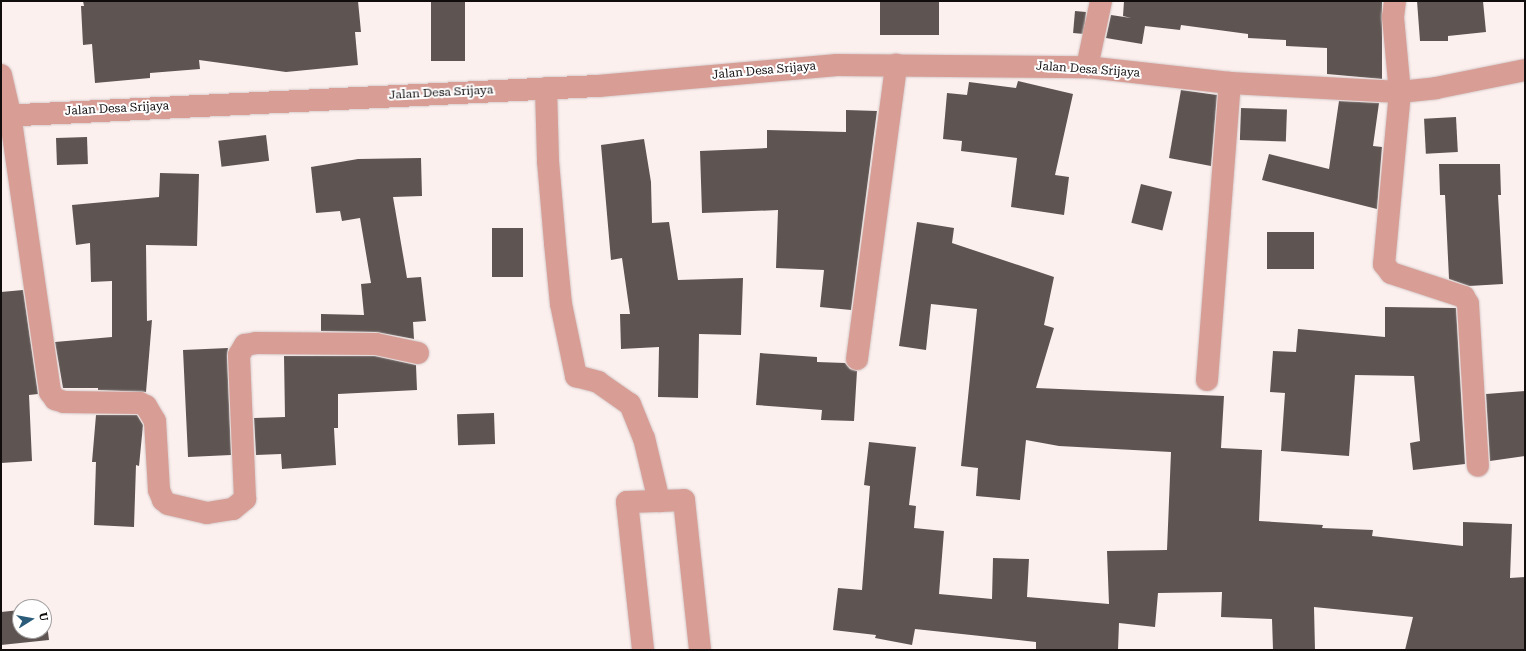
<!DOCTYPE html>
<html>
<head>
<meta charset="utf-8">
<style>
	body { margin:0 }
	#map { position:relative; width:1526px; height:651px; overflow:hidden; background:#fcf0ef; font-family:"Roboto Serif",serif }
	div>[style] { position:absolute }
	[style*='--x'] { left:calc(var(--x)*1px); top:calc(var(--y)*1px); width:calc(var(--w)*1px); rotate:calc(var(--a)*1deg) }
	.building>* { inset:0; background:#5e5553; transform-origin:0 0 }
	.roads { filter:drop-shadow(0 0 1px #d6cccb) drop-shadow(0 0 1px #d6cccb) }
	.minor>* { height:22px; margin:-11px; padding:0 11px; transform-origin:11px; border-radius:11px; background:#d89e96 }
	span { translate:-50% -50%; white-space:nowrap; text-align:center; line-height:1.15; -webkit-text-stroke:4px #fff; paint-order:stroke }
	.street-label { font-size:12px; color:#110d0d }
	.frame { position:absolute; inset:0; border:2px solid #110d0d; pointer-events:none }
	.north { position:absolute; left:12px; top:599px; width:40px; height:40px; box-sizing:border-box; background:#fff; border:1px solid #a09e9e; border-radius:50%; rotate:79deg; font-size:11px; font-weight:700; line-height:16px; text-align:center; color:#110d0d }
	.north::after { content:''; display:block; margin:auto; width:14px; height:18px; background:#2a5c79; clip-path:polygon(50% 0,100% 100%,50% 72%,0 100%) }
</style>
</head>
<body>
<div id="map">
	<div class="building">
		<i style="clip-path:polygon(83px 1px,358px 1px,361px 32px,355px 32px,358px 65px,286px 72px,199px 60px,200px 69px,150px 73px,150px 78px,95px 83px,92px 44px,83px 45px,81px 6px,84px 6px)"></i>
		<i style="left:431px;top:1px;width:34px;height:60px"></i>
		<i style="left:880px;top:1px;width:59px;height:34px"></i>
		<i style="clip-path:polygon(1124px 1px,1382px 1px,1382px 79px,1327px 74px,1327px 48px,1286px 46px,1286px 40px,1248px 38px,1248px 34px,1181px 25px,1180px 30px,1145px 26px,1142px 44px,1106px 38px,1111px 15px,1131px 18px,1123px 16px)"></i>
		<i style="clip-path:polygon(1417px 1px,1483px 1px,1486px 32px,1448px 36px,1448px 41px,1420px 41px)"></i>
		<i style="left:1075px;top:11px;width:11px;height:22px;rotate:5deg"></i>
		<i style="clip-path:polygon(1018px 81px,1073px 94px,1055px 175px,1069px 177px,1064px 215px,1011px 207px,1017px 158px,961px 151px,962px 141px,943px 139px,947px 93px,967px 95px,969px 82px,1016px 88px)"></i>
		<i style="clip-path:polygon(1181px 90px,1217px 95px,1211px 166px,1169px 158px)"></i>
		<i style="clip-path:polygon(1339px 101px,1379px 103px,1373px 146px,1382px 147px,1377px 209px,1262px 180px,1269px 154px,1329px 169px)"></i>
		<i style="left:1241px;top:108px;width:46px;height:32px;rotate:2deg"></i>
		<i style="clip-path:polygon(846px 110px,877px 111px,851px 310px,820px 307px,824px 270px,776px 268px,778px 210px,702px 213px,700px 151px,767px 148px,767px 130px,846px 132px)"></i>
		<i style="left:1456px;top:117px;width:35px;height:32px;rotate:87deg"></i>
		<i style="left:266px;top:135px;width:26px;height:48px;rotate:83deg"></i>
		<i style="left:87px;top:137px;width:27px;height:31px;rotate:88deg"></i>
		<i style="clip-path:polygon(644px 139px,651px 182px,652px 223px,669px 222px,678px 280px,743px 278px,741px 335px,699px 334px,698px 398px,658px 397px,659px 347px,621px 349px,620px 314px,630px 314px,622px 258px,611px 260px,601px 145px)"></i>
		<i style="clip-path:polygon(421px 158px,422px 196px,393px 197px,407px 278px,421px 277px,426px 321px,413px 322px,414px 339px,376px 332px,321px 331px,321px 314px,364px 315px,361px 284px,371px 283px,360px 218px,342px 221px,340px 211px,316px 213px,311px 167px,358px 159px)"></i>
		<i style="clip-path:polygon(1439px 164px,1500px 164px,1501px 195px,1498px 195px,1503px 284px,1469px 286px,1449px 279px,1445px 195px,1440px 195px)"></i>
		<i style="clip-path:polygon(160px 173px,199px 174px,197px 246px,146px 245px,147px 321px,152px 320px,146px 392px,98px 390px,98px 388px,63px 388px,55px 342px,112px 337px,112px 281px,91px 282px,90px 243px,76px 245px,72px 205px,159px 197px)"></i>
		<i style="left:1141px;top:184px;width:32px;height:40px;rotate:14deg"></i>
		<i style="clip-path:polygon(917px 222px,954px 228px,952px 243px,1054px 277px,1044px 325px,1054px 328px,1036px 388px,1224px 396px,1221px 448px,1262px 450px,1259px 521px,1323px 525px,1322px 528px,1373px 530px,1372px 536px,1463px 546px,1463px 522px,1512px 524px,1510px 578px,1525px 577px,1525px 650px,1405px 650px,1413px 617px,1314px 607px,1315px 650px,1273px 650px,1272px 619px,1221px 617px,1222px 592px,1158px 593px,1155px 627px,1119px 623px,1118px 650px,1036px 650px,1036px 642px,915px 629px,912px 645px,875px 638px,876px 635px,833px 630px,838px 588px,862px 590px,870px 486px,864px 485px,869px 442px,916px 447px,909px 505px,916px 506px,914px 528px,944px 531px,939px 594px,992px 599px,993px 558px,1029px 559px,1027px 597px,1109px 604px,1107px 551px,1167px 550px,1171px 452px,1059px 446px,1026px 440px,1020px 500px,976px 496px,978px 468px,961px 466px,977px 309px,931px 304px,926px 350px,899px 346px)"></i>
		<i style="left:492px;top:228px;width:31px;height:49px"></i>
		<i style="left:1267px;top:232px;width:47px;height:37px"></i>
		<i style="clip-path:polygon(23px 290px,38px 394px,29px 395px,32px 461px,1px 463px,1px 292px)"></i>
		<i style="clip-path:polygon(1385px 307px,1456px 308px,1465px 464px,1413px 470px,1410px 443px,1420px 441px,1414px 376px,1355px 375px,1349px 456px,1281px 451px,1285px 393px,1270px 392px,1273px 351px,1296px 352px,1298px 329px,1385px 337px)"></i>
		<i style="clip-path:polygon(228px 348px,227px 356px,231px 455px,188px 457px,183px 350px)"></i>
		<i style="clip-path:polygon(760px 353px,817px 357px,817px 362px,845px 363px,850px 369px,857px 371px,854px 421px,821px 420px,822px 410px,756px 405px)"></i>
		<i style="clip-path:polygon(284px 356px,375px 356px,416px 365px,417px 390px,338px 394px,338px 428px,334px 428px,336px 465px,282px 469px,281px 454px,256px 455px,254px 418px,285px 417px)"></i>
		<i style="clip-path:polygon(1525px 391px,1525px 456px,1490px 461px,1486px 394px)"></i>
		<i style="left:494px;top:413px;width:31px;height:37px;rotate:88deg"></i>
		<i style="clip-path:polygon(96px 415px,137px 415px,143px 425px,139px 466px,136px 465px,134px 527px,94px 525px,96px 462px,92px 462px)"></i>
		<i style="clip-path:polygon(45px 608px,49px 640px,1px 645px,1px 612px,20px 610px,20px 631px,44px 631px)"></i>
	</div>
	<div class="roads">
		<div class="minor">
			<i style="--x:1395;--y:1;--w:16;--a:97"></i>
			<i style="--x:1393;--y:17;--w:75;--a:84.7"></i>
			<i style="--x:1400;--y:92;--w:173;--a:95.3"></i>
			<i style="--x:1384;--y:264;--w:11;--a:52"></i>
			<i style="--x:1391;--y:273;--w:77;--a:18.2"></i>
			<i style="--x:1464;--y:297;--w:8;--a:60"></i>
			<i style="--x:1468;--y:304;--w:162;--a:86.5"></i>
			<i style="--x:1087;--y:67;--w:67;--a:-78"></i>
			<i style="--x:1;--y:75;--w:40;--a:77"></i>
			<i style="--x:10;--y:114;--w:281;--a:81.8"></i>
			<i style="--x:50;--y:392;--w:9;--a:54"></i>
			<i style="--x:55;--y:399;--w:9;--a:18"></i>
			<i style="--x:64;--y:402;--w:76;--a:0.8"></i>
			<i style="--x:140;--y:403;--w:7;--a:27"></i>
			<i style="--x:146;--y:406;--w:17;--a:59"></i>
			<i style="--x:155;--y:421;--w:69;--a:86.7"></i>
			<i style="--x:159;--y:490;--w:11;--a:68"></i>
			<i style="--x:163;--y:500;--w:6;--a:39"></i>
			<i style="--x:168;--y:504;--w:40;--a:13"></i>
			<i style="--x:207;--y:513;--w:26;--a:-9"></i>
			<i style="--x:233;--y:509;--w:16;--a:-40"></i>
			<i style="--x:245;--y:499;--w:144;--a:-92.4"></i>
			<i style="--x:239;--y:355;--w:12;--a:-59"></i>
			<i style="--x:245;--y:345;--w:11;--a:-10"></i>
			<i style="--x:256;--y:343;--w:120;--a:0.5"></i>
			<i style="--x:376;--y:344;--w:43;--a:12.1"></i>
			<i style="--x:546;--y:88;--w:73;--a:88.4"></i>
			<i style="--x:548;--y:161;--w:82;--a:85.1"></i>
			<i style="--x:555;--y:243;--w:61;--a:84.4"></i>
			<i style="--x:561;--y:304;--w:74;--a:78.2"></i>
			<i style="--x:576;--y:376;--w:23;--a:15"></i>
			<i style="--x:598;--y:382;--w:39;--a:35"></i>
			<i style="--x:630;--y:404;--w:37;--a:68"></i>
			<i style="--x:644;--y:438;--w:65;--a:76.6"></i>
			<i style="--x:659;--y:501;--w:32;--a:178"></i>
			<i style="--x:627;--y:502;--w:149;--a:83.8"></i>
			<i style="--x:1;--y:116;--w:598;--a:-2.88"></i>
			<i style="--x:598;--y:86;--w:240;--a:-5"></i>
			<i style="--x:837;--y:65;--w:250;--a:0.5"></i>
			<i style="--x:1087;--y:67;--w:144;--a:6.4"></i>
			<i style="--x:1230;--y:83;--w:170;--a:3"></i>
			<i style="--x:1400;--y:92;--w:36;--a:-6"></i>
			<i style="--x:1436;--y:88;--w:91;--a:-11.4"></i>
			<i style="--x:857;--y:359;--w:297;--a:-82.4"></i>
			<i style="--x:1207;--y:380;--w:298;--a:-85.6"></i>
			<i style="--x:659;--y:501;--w:25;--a:-2"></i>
			<i style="--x:684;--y:500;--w:151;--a:83.9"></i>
		</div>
	</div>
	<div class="street-label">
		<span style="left:1088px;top:70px;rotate:4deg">Jalan Desa Srijaya</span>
		<span style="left:764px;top:71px;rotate:-5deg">Jalan Desa Srijaya</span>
		<span style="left:441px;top:93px;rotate:-3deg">Jalan Desa Srijaya</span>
		<span style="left:117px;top:109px;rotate:-3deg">Jalan Desa Srijaya</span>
	</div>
	<div class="frame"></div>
	<div class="north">U</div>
</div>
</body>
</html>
